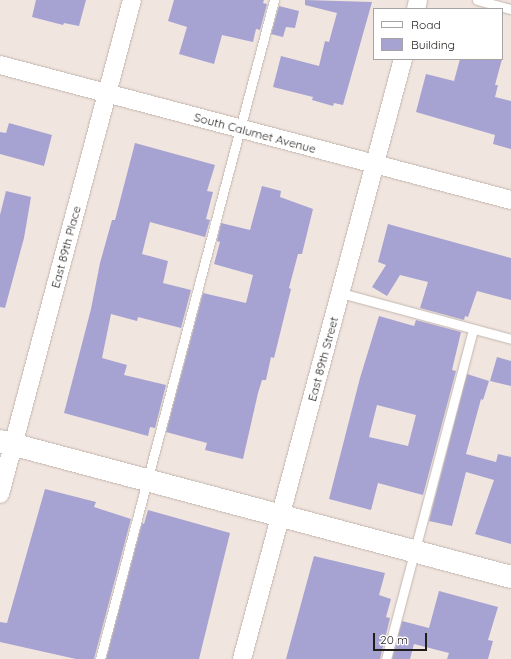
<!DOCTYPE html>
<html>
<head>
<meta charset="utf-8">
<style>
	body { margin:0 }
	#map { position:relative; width:511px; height:659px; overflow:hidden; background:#f1e5df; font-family:Quicksand,sans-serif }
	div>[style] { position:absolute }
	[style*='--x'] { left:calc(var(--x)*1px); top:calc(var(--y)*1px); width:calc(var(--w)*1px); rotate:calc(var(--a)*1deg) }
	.building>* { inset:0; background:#a6a3d2 }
	.roads { filter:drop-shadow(0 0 1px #c2b6b0) drop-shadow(0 0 1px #c2b6b0) }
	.service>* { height:9px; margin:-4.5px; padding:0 4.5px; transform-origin:4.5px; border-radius:4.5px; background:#fff }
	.minor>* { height:18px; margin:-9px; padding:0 9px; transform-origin:9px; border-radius:9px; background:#fff }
	.tertiary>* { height:22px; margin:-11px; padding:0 11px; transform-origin:11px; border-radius:11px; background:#fff }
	span { translate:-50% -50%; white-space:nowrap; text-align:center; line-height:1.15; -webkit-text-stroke:3px #fff; paint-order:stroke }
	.street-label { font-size:12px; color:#211d1b }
	.legend { position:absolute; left:373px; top:8px; width:130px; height:52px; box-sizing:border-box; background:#fff; border:1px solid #a6a5a4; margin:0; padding:5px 7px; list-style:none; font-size:12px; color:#211d1b }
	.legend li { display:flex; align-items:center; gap:8px; height:20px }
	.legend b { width:20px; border:1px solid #a6a5a4 }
	.scale { position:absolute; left:373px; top:633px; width:54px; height:18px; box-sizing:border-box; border:2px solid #211d1b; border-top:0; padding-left:5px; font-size:12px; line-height:14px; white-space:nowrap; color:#211d1b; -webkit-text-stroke:3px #fff; paint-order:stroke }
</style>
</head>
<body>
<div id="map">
	<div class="building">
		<i style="clip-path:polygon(36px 0,86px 0,79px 26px,64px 23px,63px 25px,32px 17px)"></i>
		<i style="clip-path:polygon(174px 0,264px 0,263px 3px,267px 4px,260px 30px,256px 29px,253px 42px,222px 35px,214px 64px,179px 54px,187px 27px,168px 21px)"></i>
		<i style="clip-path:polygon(305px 0,372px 2px,343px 105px,334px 103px,333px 106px,312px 100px,313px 97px,273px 87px,281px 56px,319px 66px,325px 41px,329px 42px,337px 13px,305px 5px)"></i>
		<i style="clip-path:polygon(279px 6px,299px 11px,295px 28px,286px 27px,283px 37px,271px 34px)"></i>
		<i style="clip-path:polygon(460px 59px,502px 59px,495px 85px,498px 85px,495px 97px,511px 101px,511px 149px,493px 144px,495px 135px,416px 112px,426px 74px,454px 81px)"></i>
		<i style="clip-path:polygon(9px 123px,52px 135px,44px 166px,0 154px,0 132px,6px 133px)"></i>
		<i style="clip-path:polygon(135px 143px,215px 165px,207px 191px,213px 192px,206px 219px,210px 220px,205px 237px,150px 222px,142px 254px,168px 261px,163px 283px,191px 290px,181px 328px,138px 317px,137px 321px,111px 314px,102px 358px,127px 365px,124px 375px,166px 385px,155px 428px,150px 427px,148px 436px,64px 413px,91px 309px,100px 263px,112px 220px,115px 220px)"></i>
		<i style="clip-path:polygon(262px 186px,281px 191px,280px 197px,313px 209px,302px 254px,298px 254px,289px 288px,291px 289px,274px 358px,271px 357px,266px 380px,262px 380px,258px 393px,243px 459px,205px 450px,207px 443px,166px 432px,203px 293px,246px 303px,253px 275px,214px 264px,220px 242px,217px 241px,221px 223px,250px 230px)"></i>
		<i style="clip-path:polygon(6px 191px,31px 197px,24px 238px,5px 308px,0 307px,0 215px)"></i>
		<i style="clip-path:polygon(388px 224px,511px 258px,511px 300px,477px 291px,468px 317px,465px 316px,464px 320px,420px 308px,428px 282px,400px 275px,387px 296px,372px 287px,386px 265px,378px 262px)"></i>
		<i style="clip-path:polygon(evenodd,379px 316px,414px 326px,416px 320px,461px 332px,452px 370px,456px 371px,423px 495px,378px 483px,371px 510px,329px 499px,360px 378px,379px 316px,377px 405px,416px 415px,408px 446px,369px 437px,377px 405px)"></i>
		<i style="clip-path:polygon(497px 357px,511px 361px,511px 386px,490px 381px)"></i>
		<i style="clip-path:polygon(467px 374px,489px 381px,483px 400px,481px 399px,466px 454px,496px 462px,498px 454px,511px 457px,511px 544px,475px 534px,494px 480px,466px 472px,452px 526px,429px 521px)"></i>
		<i style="clip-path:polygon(45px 489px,96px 502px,94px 507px,131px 519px,94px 659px,76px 659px,0 642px,0 622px,7px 623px)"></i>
		<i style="clip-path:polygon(148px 510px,230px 533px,199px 659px,106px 659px,142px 523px,144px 524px)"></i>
		<i style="clip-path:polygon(314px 556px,385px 573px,379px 595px,391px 599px,386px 617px,390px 618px,380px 659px,286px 659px)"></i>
		<i style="clip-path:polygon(439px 591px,498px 607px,488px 640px,493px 641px,488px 659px,447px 659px,449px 653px,414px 644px,410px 659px,392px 659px,402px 621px,429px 628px)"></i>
	</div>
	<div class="roads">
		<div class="service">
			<i style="--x:477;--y:0;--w:35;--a:15"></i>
			<i style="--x:341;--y:293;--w:176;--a:15.1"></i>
			<i style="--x:100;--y:659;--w:682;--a:-75.21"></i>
			<i style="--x:386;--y:659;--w:341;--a:-75.2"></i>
		</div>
		<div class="minor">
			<i style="--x:416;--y:9;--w:9;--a:-77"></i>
			<i style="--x:0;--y:65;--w:529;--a:14.8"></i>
			<i style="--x:0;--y:494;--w:511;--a:-75.04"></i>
			<i style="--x:242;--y:659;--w:621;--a:-74.98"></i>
		</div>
		<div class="tertiary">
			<i style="--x:0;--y:441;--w:529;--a:14.9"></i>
		</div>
	</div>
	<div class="street-label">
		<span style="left:255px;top:133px;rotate:15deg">South Calumet Avenue</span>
		<span style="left:66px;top:247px;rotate:-75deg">East 89th Place</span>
		<span style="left:323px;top:359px;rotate:-75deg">East 89th Street</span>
	</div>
	<ul class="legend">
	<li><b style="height:5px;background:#fff"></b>Road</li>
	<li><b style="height:11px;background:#a6a3d2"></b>Building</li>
	</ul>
	<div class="scale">20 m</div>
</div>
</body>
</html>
